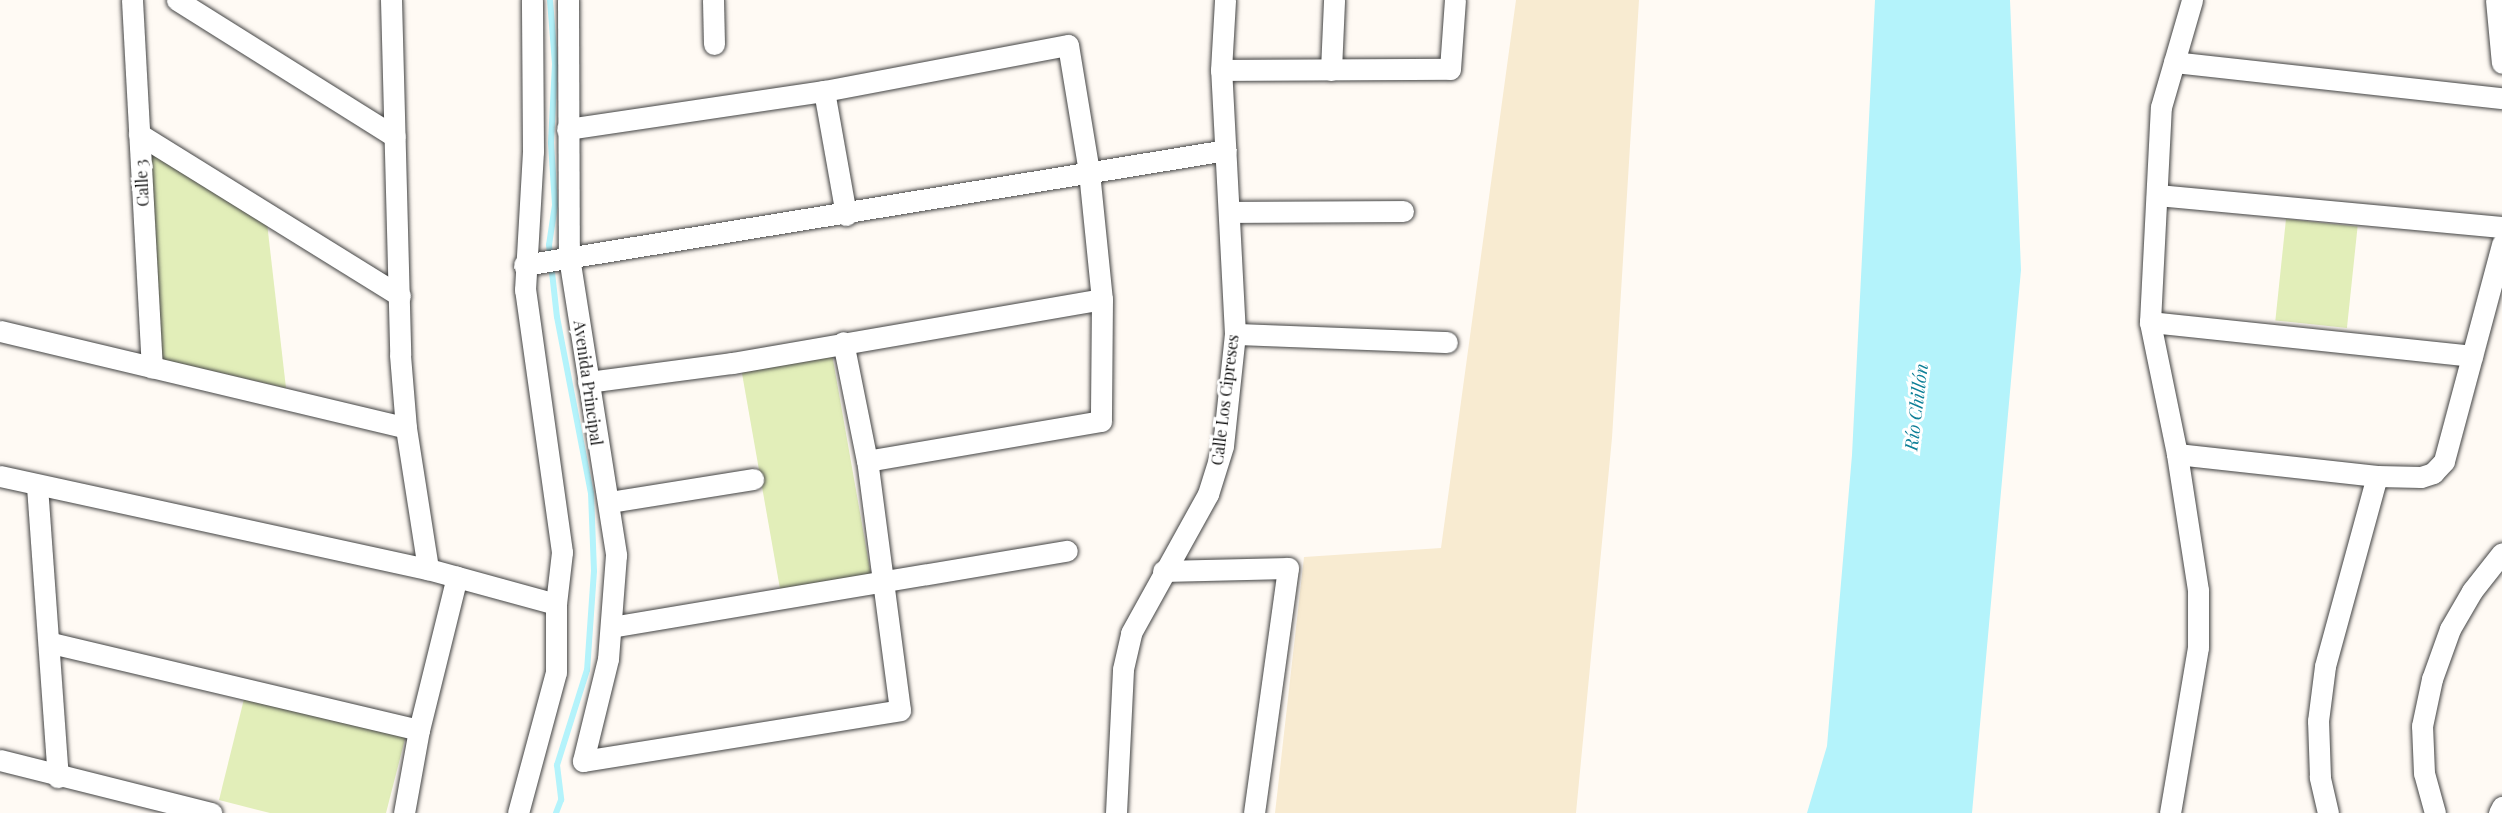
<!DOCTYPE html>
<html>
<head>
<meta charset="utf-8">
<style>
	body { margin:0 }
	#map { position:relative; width:2502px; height:813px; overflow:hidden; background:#fffaf4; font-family:"Playfair Display",serif }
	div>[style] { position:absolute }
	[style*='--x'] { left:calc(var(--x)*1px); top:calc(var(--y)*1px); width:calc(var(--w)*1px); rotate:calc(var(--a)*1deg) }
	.farmland>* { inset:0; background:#f8ebd1 }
	.green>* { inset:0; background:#e2eeb9; transform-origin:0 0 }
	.water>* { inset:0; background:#b4f3fb }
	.stream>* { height:6px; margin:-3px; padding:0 3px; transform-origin:3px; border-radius:3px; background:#b4f3fb }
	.roads { filter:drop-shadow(0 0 2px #444) drop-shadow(0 0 2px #444) }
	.minor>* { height:21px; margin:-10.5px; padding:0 10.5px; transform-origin:10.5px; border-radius:10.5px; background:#fff }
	span { translate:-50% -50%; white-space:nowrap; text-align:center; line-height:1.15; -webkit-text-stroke:6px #fff; paint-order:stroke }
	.street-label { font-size:16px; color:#111 }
	.water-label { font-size:18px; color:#0e7f97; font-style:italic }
</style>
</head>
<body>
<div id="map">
	<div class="farmland">
		<i style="clip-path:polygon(1516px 0,1639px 0,1612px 438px,1576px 813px,1275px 813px,1304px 557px,1441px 548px)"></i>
	</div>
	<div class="green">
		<i style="clip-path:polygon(150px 151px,267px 223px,286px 388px,161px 359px)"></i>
		<i style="left:2286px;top:219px;width:72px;height:102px;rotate:6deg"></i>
		<i style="left:832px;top:354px;width:227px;height:92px;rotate:80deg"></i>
		<i style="clip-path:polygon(245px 695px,406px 735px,386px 813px,270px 813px,219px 800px)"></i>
	</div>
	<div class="water">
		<i style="clip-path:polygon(1875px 0,2010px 0,2021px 270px,1972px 813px,1807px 813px,1827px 746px,1852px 455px)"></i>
	</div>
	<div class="stream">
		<i style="--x:550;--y:0;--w:64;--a:85.5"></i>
		<i style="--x:555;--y:64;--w:79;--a:92.9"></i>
		<i style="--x:551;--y:143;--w:62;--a:86.3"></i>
		<i style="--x:555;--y:205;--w:40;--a:98.5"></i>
		<i style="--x:549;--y:245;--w:72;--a:83.7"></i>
		<i style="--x:557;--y:317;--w:179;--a:79.1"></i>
		<i style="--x:591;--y:493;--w:78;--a:87.8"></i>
		<i style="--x:594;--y:571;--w:99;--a:94"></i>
		<i style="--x:587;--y:670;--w:100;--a:107.5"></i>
		<i style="--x:557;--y:765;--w:35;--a:83"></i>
		<i style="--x:561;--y:800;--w:14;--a:111"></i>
	</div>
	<div class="roads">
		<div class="minor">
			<i style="--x:132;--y:0;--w:368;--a:86.9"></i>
			<i style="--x:177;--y:0;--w:257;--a:32.1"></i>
			<i style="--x:391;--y:0;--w:355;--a:88.5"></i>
			<i style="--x:400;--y:355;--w:73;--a:85.3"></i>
			<i style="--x:406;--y:428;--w:143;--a:81.1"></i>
			<i style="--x:568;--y:0;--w:257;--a:89.8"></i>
			<i style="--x:569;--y:257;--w:302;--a:81"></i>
			<i style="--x:616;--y:555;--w:104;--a:94.4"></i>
			<i style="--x:608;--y:659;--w:105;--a:103.8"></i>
			<i style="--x:583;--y:761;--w:321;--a:-9.1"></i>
			<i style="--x:900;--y:710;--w:251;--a:-97.5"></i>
			<i style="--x:867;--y:461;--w:121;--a:-101.4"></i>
			<i style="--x:713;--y:0;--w:44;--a:88.7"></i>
			<i style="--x:2496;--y:0;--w:63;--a:84.6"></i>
			<i style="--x:2174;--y:62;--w:330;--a:6.3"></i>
			<i style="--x:1221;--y:70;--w:229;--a:-0.3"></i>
			<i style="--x:1450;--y:69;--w:69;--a:-85.9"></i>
			<i style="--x:1331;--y:70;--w:70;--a:-87.5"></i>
			<i style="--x:824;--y:91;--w:126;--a:79.9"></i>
			<i style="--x:567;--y:129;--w:260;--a:-8.4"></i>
			<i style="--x:824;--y:91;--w:248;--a:-10.7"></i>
			<i style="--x:1068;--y:45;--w:129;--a:80.6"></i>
			<i style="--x:1089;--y:172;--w:128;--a:84.2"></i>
			<i style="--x:1102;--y:299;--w:122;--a:90.5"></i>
			<i style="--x:1101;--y:421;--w:237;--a:170.3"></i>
			<i style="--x:139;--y:134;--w:307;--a:31.8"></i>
			<i style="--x:2157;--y:195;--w:346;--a:5.3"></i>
			<i style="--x:1230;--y:212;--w:173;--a:-0.3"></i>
			<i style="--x:524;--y:265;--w:711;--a:-9.3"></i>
			<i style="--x:2150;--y:322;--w:324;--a:6"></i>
			<i style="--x:0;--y:331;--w:417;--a:13.4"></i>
			<i style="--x:1235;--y:334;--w:212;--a:2.2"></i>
			<i style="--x:588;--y:382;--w:145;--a:-7.5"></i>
			<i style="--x:732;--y:363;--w:375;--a:-9.8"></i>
			<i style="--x:2177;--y:454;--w:201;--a:6.3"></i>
			<i style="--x:2377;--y:476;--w:44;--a:1.3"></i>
			<i style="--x:2421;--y:477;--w:13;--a:-18"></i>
			<i style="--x:2433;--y:473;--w:16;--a:-47"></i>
			<i style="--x:2444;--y:461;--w:225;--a:-75"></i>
			<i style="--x:0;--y:476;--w:438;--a:12.3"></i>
			<i style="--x:428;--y:569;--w:133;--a:15.3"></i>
			<i style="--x:37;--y:486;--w:292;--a:85.9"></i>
			<i style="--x:610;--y:502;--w:145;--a:-9.1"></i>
			<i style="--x:1163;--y:571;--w:125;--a:-1.4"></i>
			<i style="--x:1288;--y:568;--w:247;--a:97.9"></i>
			<i style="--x:611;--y:627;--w:462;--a:-9.5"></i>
			<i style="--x:51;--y:643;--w:378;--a:13.3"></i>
			<i style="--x:0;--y:760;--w:218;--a:14.1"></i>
			<i style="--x:404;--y:813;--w:84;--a:-79.8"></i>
			<i style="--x:419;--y:730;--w:158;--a:-76.1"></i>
			<i style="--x:518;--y:813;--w:146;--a:-74.9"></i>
			<i style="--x:556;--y:672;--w:68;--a:-90"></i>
			<i style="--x:556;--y:604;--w:52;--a:-83.4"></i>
			<i style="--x:562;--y:552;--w:265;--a:-98"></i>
			<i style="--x:525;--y:290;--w:139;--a:-86.7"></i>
			<i style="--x:533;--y:151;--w:151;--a:-90.4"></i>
			<i style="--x:1116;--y:813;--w:144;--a:-87.2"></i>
			<i style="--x:1123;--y:669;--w:37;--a:-77"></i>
			<i style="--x:1131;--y:633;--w:159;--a:-61"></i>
			<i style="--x:1208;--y:494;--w:50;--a:-72.6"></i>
			<i style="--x:1223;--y:446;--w:113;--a:-83.9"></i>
			<i style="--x:1235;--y:334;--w:264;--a:-93"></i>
			<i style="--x:1221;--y:70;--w:70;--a:-86.7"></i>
			<i style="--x:2170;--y:813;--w:168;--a:-80.4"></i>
			<i style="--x:2198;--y:647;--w:57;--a:-90"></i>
			<i style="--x:2198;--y:590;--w:138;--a:-98.8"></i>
			<i style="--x:2177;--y:454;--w:135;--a:-101.6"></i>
			<i style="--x:2150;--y:322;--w:215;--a:-87.1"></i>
			<i style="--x:2161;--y:107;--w:111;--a:-73.8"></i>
			<i style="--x:2328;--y:813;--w:37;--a:-103"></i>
			<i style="--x:2320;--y:777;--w:56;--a:-92"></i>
			<i style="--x:2318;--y:721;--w:55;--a:-82.7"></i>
			<i style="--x:2325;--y:666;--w:197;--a:-74.7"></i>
			<i style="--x:2435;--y:813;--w:41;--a:-105.4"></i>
			<i style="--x:2424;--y:773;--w:47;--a:-92.4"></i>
			<i style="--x:2422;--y:726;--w:48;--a:-78"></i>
			<i style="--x:2432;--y:679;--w:53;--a:-70.2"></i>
			<i style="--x:2450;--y:629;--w:44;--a:-59.9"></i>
			<i style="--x:2472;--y:591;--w:48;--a:-51.7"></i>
			<i style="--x:2499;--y:813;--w:7;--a:-63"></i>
		</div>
	</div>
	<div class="street-label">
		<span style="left:142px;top:183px;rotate:-93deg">Calle 3</span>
		<span style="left:588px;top:383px;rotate:82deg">Avenida Principal</span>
		<span style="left:1225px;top:400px;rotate:-83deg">Calle Los Cipreses</span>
	</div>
	<div class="water-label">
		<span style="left:1916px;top:407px;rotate:-83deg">Río Chillón</span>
	</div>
</div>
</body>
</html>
